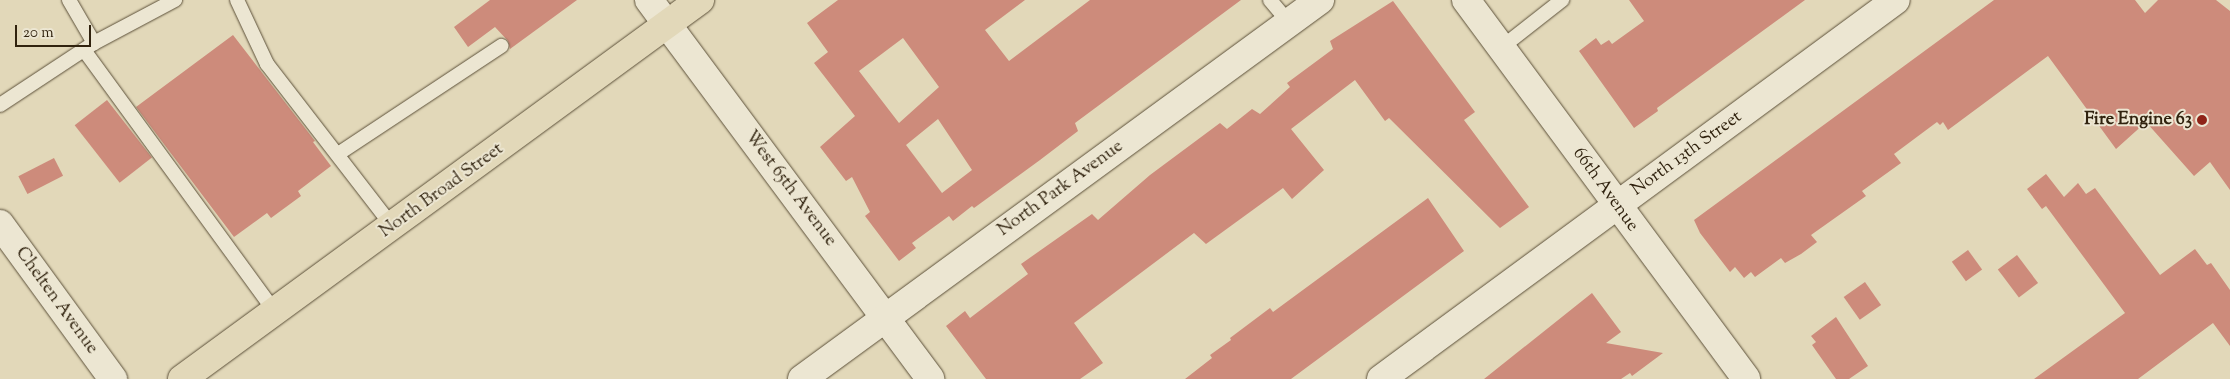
<!DOCTYPE html>
<html>
<head>
<meta charset="utf-8">
<style>
	body { margin:0 }
	#map { position:relative; width:2230px; height:379px; overflow:hidden; background:#e2d8b9; font-family:"Sorts Mill Goudy",serif }
	div>[style] { position:absolute }
	[style*='--x'] { left:calc(var(--x)*1px); top:calc(var(--y)*1px); width:calc(var(--w)*1px); rotate:calc(var(--a)*1deg) }
	.building>* { inset:0; background:#cd8b7b; transform-origin:0 0 }
	.roads { filter:drop-shadow(0 0 1px #5c5039) drop-shadow(0 0 1px #5c5039) }
	.lane>* { height:14px; margin:-7px; padding:0 7px; transform-origin:7px; border-radius:7px; background:#ece6d2 }
	.street>* { height:28px; margin:-14px; padding:0 14px; transform-origin:14px; border-radius:14px; background:#ece6d2 }
	.secondary>* { height:28px; margin:-14px; padding:0 14px; transform-origin:14px; border-radius:14px; background:#ece6d2 }
	.primary>* { height:28px; margin:-14px; padding:0 14px; transform-origin:14px; border-radius:14px; background:#e2d8b9 }
	.dots>* { width:14px; height:14px; translate:-50% -50%; box-sizing:border-box; border:2px solid #ece6d2; border-radius:50% }
	span { translate:-50% -50%; white-space:nowrap; text-align:center; line-height:1.15; -webkit-text-stroke:4px #ece6d2; paint-order:stroke }
	.poi-label { font-size:18px; color:#30220e; font-weight:700 }
	.right { translate:-100% -50%; text-align:right }
	.street-label { font-size:18px; color:#30220e }
	.scale { position:absolute; left:15px; top:25px; width:76px; height:22px; box-sizing:border-box; border:2px solid #30220e; border-top:0; padding-left:6px; font-size:15px; line-height:18px; white-space:nowrap; color:#30220e; -webkit-text-stroke:4px #ece6d2; paint-order:stroke }
</style>
</head>
<body>
<div id="map">
	<div class="building">
		<i style="clip-path:polygon(490px 0,577px 0,510px 49px,508px 41px,495px 27px,468px 47px,454px 27px)"></i>
		<i style="clip-path:polygon(evenodd,838px 0,1025px 0,985px 30px,1009px 61px,1090px 0,1241px 0,1075px 123px,1078px 131px,1040px 160px,974px 208px,972px 206px,953px 221px,949px 216px,912px 243px,916px 248px,899px 261px,865px 216px,870px 212px,852px 177px,846px 181px,820px 147px,855px 116px,814px 63px,828px 52px,807px 23px,838px 0,903px 38px,939px 87px,899px 123px,859px 71px,903px 38px,838px 0,938px 119px,972px 170px,942px 193px,906px 145px,938px 119px)"></i>
		<i style="clip-path:polygon(1629px 0,1805px 0,1657px 108px,1658px 111px,1634px 128px,1579px 51px,1596px 38px,1601px 45px,1609px 40px,1612px 44px,1644px 21px)"></i>
		<i style="clip-path:polygon(1994px 0,2135px 0,2145px 13px,2158px 0,2216px 0,2230px 11px,2230px 190px,2210px 162px,2194px 176px,2146px 122px,2116px 149px,2048px 56px,1948px 130px,1943px 122px,1940px 125px,1937px 122px,1894px 154px,1901px 163px,1862px 191px,1866px 196px,1811px 235px,1817px 242px,1801px 254px,1785px 263px,1781px 258px,1755px 277px,1751px 272px,1744px 278px,1735px 267px,1730px 272px,1700px 233px,1694px 220px)"></i>
		<i style="clip-path:polygon(1393px 1px,1475px 112px,1464px 120px,1529px 207px,1500px 228px,1389px 118px,1385px 121px,1355px 80px,1291px 129px,1324px 170px,1292px 199px,1283px 188px,1206px 244px,1194px 233px,1074px 323px,1103px 363px,1080px 379px,986px 379px,946px 326px,965px 311px,970px 318px,1028px 274px,1021px 264px,1092px 214px,1098px 220px,1150px 175px,1220px 123px,1227px 129px,1252px 109px,1260px 114px,1290px 87px,1287px 83px,1333px 49px,1330px 41px)"></i>
		<i style="clip-path:polygon(233px 35px,315px 141px,313px 142px,331px 166px,298px 191px,301px 196px,271px 218px,267px 213px,234px 237px,136px 107px)"></i>
		<i style="left:107px;top:100px;width:73px;height:41px;rotate:52deg"></i>
		<i style="left:54px;top:158px;width:20px;height:40px;rotate:63deg"></i>
		<i style="clip-path:polygon(2046px 174px,2064px 197px,2078px 183px,2086px 194px,2095px 188px,2160px 275px,2195px 249px,2207px 265px,2211px 263px,2230px 290px,2230px 346px,2213px 323px,2138px 379px,2034px 379px,2125px 313px,2046px 206px,2042px 209px,2027px 189px)"></i>
		<i style="clip-path:polygon(1428px 198px,1464px 251px,1291px 379px,1185px 379px,1212px 358px,1210px 355px,1231px 340px,1230px 338px,1270px 308px,1273px 312px)"></i>
		<i style="left:1968px;top:250px;width:24px;height:20px;rotate:54deg"></i>
		<i style="left:2017px;top:255px;width:35px;height:24px;rotate:53deg"></i>
		<i style="left:1865px;top:282px;width:28px;height:26px;rotate:55deg"></i>
		<i style="clip-path:polygon(1592px 293px,1621px 332px,1606px 343px,1663px 353px,1632px 376px,1630px 373px,1621px 379px,1484px 379px)"></i>
		<i style="clip-path:polygon(1836px 317px,1868px 366px,1849px 379px,1836px 379px,1812px 345px,1816px 342px,1811px 336px)"></i>
	</div>
	<div class="roads">
		<div class="lane">
			<i style="--x:69;--y:0;--w:50;--a:59.8"></i>
			<i style="--x:94;--y:43;--w:92;--a:-28"></i>
			<i style="--x:237;--y:0;--w:71;--a:64.9"></i>
			<i style="--x:267;--y:64;--w:206;--a:52.3"></i>
			<i style="--x:1270;--y:0;--w:30;--a:50"></i>
			<i style="--x:1501;--y:48;--w:78;--a:-38.2"></i>
			<i style="--x:84;--y:50;--w:326;--a:53.9"></i>
			<i style="--x:0;--y:105;--w:109;--a:-33.4"></i>
			<i style="--x:338;--y:154;--w:196;--a:-33.5"></i>
		</div>
		<div class="street">
			<i style="--x:649;--y:0;--w:472;--a:53.4"></i>
			<i style="--x:0;--y:224;--w:192;--a:53.9"></i>
			<i style="--x:802;--y:379;--w:642;--a:-36.19"></i>
			<i style="--x:1381;--y:379;--w:639;--a:-36.35"></i>
		</div>
		<div class="secondary">
			<i style="--x:1466;--y:0;--w:471;--a:53.5"></i>
		</div>
		<div class="primary">
			<i style="--x:182;--y:379;--w:642;--a:-36.19"></i>
		</div>
	</div>
	<div class="dots">
		<i style="left:2202px;top:120px;background:#8f2418"></i>
	</div>
	<div class="poi-label">
		<span class="right" style="left:2192px;top:120px">Fire Engine 63</span>
	</div>
	<div class="street-label">
		<span style="left:1687px;top:154px;rotate:-36deg">North 13th Street</span>
		<span style="left:790px;top:189px;rotate:53deg">West 65th Avenue</span>
		<span style="left:1061px;top:189px;rotate:-36deg">North Park Avenue</span>
		<span style="left:1605px;top:190px;rotate:54deg">66th Avenue</span>
		<span style="left:442px;top:191px;rotate:-36deg">North Broad Street</span>
		<span style="left:56px;top:301px;rotate:54deg">Chelten Avenue</span>
	</div>
	<div class="scale">20 m</div>
</div>
</body>
</html>
